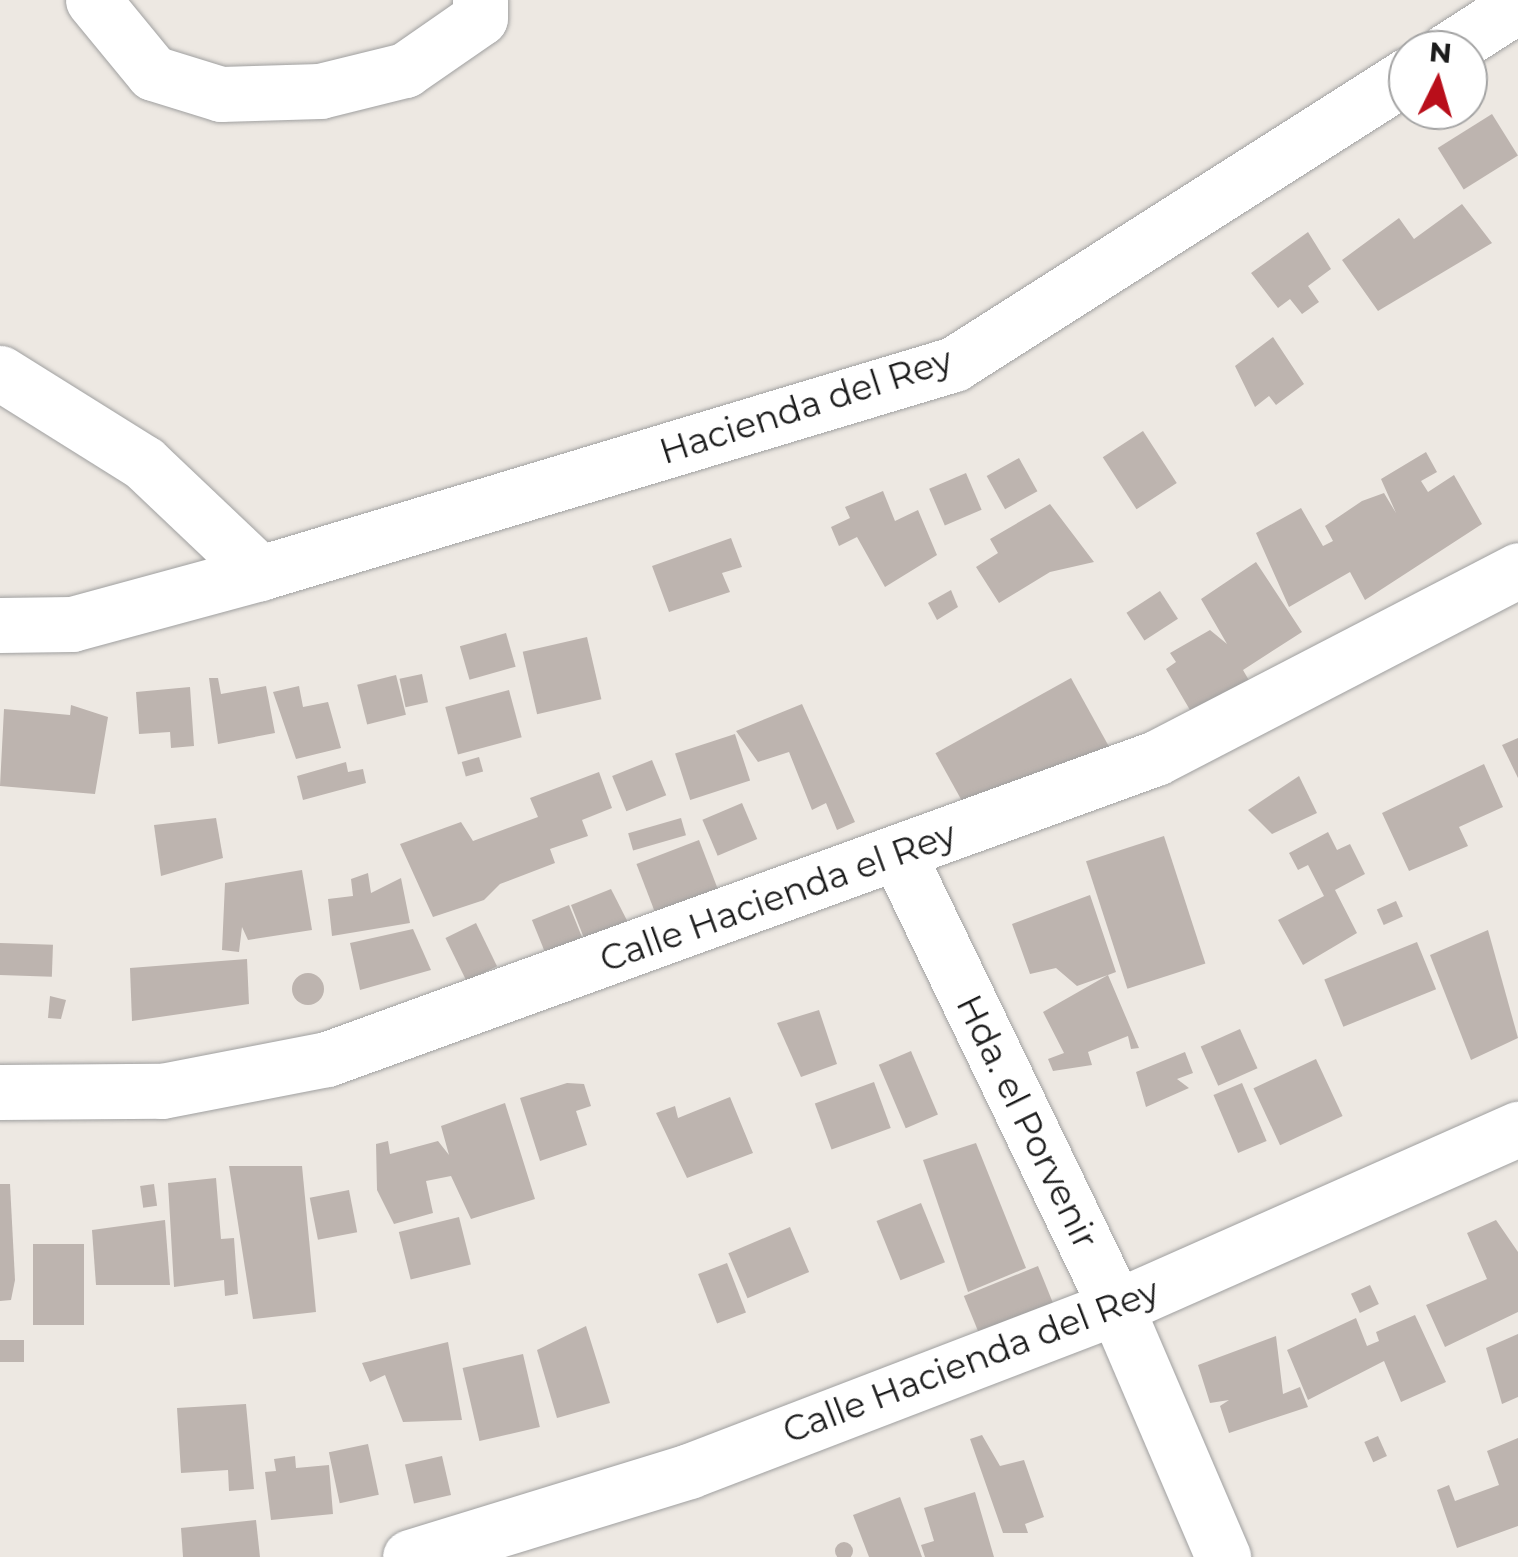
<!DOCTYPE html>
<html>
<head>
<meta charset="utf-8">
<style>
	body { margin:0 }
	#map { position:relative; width:1518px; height:1557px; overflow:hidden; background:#ede8e2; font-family:Montserrat,sans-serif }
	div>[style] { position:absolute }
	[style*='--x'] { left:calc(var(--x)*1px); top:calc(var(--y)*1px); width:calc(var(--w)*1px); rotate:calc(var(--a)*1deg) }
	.building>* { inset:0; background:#bdb4af; transform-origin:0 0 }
	.round { border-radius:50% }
	.roads { filter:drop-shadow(0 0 2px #a0a0a0) drop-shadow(0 0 2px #a0a0a0) }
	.minor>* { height:55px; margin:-27.5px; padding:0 27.5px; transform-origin:27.5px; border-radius:27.5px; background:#fff }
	span { translate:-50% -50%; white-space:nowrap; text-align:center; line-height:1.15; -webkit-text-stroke:8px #fff; paint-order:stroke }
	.street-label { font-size:35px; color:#1c1c1c }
	.north { position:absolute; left:1388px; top:30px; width:100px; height:100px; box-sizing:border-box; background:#fff; border:2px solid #a4a4a4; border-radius:50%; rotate:5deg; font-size:28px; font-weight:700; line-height:40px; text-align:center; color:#1c1c1c }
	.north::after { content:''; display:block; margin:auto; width:35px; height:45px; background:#b90e1a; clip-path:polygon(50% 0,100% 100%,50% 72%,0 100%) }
</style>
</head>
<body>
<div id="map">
	<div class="building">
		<i style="left:1492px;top:114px;width:49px;height:64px;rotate:58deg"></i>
		<i style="clip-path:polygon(1462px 204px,1492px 243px,1378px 311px,1342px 260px,1399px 218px,1414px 239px)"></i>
		<i style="clip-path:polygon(1308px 232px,1331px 269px,1308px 286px,1319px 302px,1302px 314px,1290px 299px,1278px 308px,1251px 273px)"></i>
		<i style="clip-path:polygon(1273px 337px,1304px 384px,1276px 405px,1269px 396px,1255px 407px,1235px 366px)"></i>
		<i style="left:1143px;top:431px;width:62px;height:48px;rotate:57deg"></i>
		<i style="clip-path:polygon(1426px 452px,1437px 472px,1421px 481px,1428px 492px,1454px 475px,1482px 524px,1365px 600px,1350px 572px,1289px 607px,1256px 533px,1301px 508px,1323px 546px,1333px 541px,1325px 526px,1362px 501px,1384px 493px,1396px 513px,1381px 479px)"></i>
		<i style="left:1019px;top:458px;width:38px;height:37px;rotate:61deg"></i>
		<i style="left:966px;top:473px;width:40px;height:40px;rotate:67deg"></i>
		<i style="clip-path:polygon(883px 491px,895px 521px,918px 510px,937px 555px,885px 587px,857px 537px,839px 546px,831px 527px,850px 518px,845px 507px)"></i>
		<i style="clip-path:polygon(1050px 504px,1094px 562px,1050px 572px,999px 603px,976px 567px,998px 553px,990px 539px)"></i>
		<i style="clip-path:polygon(731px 538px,742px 567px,722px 573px,730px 592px,669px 612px,652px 566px)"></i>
		<i style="clip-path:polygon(1256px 562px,1302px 632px,1243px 670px,1254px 689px,1197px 722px,1166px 669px,1176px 662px,1170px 653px,1210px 630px,1227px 644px,1201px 599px)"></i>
		<i style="clip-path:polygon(951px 590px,958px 607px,937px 620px,928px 603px)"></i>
		<i style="left:1160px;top:591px;width:33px;height:40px;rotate:57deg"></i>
		<i style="left:506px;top:633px;width:35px;height:48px;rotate:74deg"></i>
		<i style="left:587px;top:637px;width:64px;height:66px;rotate:77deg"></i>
		<i style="left:422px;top:674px;width:29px;height:23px;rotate:78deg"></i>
		<i style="left:396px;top:675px;width:41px;height:40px;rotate:76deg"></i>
		<i style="clip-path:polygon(209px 678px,218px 678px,221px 694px,266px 686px,275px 733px,218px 744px)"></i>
		<i style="left:1071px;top:678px;width:96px;height:155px;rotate:61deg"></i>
		<i style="clip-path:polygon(299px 686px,303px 707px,328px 702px,341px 748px,296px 759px,273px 692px)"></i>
		<i style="clip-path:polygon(190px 687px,194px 746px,171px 748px,170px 732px,139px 734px,136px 692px)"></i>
		<i style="left:509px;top:690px;width:49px;height:66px;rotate:75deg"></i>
		<i style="clip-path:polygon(802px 704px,855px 822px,837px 830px,826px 803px,812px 810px,789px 752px,758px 762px,736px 731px)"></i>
		<i style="clip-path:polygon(71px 705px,108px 717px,95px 794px,0 786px,4px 709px,70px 715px)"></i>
		<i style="left:735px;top:734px;width:49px;height:63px;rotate:72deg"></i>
		<i style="clip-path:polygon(1518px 738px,1518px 778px,1502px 745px)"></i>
		<i style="left:479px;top:757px;width:15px;height:18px;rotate:74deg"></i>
		<i style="left:652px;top:760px;width:38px;height:43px;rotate:68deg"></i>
		<i style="clip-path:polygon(346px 762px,348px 772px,363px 769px,366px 783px,303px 800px,297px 776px)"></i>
		<i style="clip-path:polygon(1484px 764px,1503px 807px,1459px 827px,1468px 846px,1409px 871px,1382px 813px)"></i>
		<i style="clip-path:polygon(599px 772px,612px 808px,582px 820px,588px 836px,550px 849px,555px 863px,500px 884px,484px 900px,433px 917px,400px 844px,461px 822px,473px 841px,538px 817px,530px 798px)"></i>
		<i style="clip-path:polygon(1299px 776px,1317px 813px,1272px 834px,1248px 810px)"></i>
		<i style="left:742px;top:803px;width:39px;height:43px;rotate:67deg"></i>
		<i style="clip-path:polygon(216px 818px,223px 858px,161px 876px,154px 825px)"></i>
		<i style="left:681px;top:818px;width:18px;height:55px;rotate:74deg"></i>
		<i style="clip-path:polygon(1328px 832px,1337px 850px,1350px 844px,1365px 874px,1335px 890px,1357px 933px,1303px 965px,1278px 920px,1324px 896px,1308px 865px,1298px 870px,1289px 853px)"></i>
		<i style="left:1164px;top:836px;width:134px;height:82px;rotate:72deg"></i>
		<i style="left:699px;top:840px;width:53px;height:67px;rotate:69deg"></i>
		<i style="clip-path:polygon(302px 870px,312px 930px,248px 940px,242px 927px,239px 952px,222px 950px,225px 883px)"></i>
		<i style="clip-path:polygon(368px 873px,371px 893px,401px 878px,410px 923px,332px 936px,328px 899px,353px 896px,351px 879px)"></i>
		<i style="clip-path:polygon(611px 889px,639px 944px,593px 961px,571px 905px)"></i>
		<i style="clip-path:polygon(1090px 895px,1116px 972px,1108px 975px,1139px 1048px,1131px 1049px,1128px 1036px,1088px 1052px,1092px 1065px,1053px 1071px,1048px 1059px,1064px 1053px,1043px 1012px,1108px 975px,1077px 986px,1056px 968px,1030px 974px,1012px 924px)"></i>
		<i style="left:1396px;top:901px;width:17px;height:21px;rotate:66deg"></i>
		<i style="left:569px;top:905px;width:40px;height:40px;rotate:68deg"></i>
		<i style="left:476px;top:923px;width:48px;height:34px;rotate:64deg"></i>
		<i style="clip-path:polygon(413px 929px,431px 970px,360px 990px,350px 943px)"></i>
		<i style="clip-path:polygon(1488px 930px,1518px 1038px,1471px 1060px,1430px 955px)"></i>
		<i style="left:1417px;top:942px;width:51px;height:100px;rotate:68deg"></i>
		<i style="left:0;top:943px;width:53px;height:32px;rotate:2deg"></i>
		<i style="clip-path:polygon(247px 959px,249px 1004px,132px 1021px,130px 968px)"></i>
		<i class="round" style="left:292px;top:973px;width:32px;height:32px"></i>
		<i style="clip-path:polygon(50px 996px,66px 1000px,61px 1019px,48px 1018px)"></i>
		<i style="clip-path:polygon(819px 1010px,837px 1064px,801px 1077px,777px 1023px)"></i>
		<i style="left:1240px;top:1029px;width:43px;height:43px;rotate:66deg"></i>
		<i style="left:911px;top:1051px;width:69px;height:35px;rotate:67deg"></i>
		<i style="clip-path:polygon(1185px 1052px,1193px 1073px,1177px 1079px,1189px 1088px,1146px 1107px,1136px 1072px)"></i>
		<i style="left:1316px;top:1059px;width:63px;height:69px;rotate:65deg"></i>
		<i style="left:874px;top:1082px;width:49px;height:63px;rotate:70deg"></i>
		<i style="clip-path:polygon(567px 1083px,584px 1084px,591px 1106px,576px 1111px,587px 1145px,540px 1161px,520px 1098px)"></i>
		<i style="left:1242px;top:1083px;width:63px;height:31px;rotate:67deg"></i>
		<i style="clip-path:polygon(730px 1097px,753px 1153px,687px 1178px,656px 1113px,675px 1106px,678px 1118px)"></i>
		<i style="clip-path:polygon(505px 1103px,535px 1199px,471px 1219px,451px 1176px,426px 1181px,433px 1213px,394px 1224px,377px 1190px,376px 1144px,388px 1141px,390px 1154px,438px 1141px,449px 1155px,441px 1126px)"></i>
		<i style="clip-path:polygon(976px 1143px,1026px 1268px,968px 1292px,923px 1160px)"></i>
		<i style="clip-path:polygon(229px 1166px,302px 1166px,316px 1312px,253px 1319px)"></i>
		<i style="clip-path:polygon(216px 1178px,221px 1239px,234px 1238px,238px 1294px,225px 1296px,224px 1280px,174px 1287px,168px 1183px)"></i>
		<i style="clip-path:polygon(0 1184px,10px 1184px,15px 1280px,11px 1300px,0 1301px)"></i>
		<i style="left:154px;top:1184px;width:22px;height:14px;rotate:82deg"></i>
		<i style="left:349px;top:1190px;width:43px;height:40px;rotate:79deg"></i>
		<i style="left:921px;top:1203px;width:64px;height:48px;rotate:68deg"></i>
		<i style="left:459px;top:1217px;width:49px;height:62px;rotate:76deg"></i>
		<i style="clip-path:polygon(165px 1220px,170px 1285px,96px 1285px,92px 1230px)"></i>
		<i style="clip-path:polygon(1496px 1220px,1518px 1252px,1518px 1312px,1445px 1347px,1426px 1305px,1487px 1279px,1467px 1233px)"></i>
		<i style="left:790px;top:1227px;width:49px;height:67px;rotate:67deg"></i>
		<i style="left:33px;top:1244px;width:51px;height:81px"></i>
		<i style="left:727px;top:1263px;width:53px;height:31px;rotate:69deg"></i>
		<i style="left:1038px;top:1266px;width:50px;height:80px;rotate:68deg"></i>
		<i style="left:1370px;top:1285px;width:21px;height:21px;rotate:65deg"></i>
		<i style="clip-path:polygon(1415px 1315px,1446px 1382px,1401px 1402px,1384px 1361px,1308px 1400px,1287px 1350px,1356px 1318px,1367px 1346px,1379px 1341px,1376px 1332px)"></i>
		<i style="clip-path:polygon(586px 1326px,610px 1403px,557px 1418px,537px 1350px)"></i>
		<i style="clip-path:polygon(1518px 1334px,1518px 1397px,1502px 1404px,1486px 1348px)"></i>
		<i style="clip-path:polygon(1276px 1336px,1283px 1394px,1300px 1387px,1308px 1407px,1229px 1433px,1220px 1406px,1229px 1400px,1210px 1403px,1198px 1365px)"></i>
		<i style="left:0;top:1340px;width:24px;height:22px"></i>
		<i style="clip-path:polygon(448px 1342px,462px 1420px,403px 1422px,385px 1375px,370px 1382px,362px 1363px)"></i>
		<i style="left:523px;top:1354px;width:75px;height:62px;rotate:77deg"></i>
		<i style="clip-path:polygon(246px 1404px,254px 1489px,229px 1491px,228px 1470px,181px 1473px,177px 1408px)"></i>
		<i style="clip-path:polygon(982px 1435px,1000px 1466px,1024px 1460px,1044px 1517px,1025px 1524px,1028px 1533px,1003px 1533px,970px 1439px)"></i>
		<i style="left:1378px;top:1436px;width:22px;height:15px;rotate:66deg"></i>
		<i style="clip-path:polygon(1518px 1438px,1518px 1526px,1457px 1548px,1437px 1490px,1449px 1485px,1455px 1501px,1499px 1485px,1487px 1451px)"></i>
		<i style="left:368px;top:1444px;width:52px;height:40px;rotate:78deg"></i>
		<i style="clip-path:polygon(295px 1456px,296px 1468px,329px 1465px,333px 1514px,271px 1520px,265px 1472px,276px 1471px,274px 1459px)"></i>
		<i style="left:442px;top:1456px;width:40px;height:38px;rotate:77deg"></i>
		<i style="clip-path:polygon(975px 1492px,994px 1557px,925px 1557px,921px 1545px,934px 1541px,924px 1508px)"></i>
		<i style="clip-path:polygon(900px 1497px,922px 1557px,869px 1557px,853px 1515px)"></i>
		<i style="clip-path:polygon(256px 1520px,260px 1557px,183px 1557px,181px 1528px)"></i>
		<i class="round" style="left:835px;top:1542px;width:18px;height:18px"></i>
	</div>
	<div class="roads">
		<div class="minor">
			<i style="--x:93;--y:0;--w:94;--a:50.6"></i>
			<i style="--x:153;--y:73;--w:71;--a:17.2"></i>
			<i style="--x:221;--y:94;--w:99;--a:-1.7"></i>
			<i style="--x:320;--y:91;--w:88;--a:-13.9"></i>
			<i style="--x:405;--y:70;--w:91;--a:-34.7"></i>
			<i style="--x:480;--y:18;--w:18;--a:-90"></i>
			<i style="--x:1448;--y:50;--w:83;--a:-32.7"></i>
			<i style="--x:0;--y:373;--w:170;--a:32"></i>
			<i style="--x:144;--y:463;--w:160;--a:43.5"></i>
			<i style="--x:0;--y:625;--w:72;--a:-0.8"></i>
			<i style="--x:72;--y:624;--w:195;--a:-15.2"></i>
			<i style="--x:260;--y:573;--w:725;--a:-16.76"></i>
			<i style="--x:954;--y:364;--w:538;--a:-32.48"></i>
			<i style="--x:898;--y:854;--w:503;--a:64.3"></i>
			<i style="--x:1116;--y:1307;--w:272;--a:66.8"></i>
			<i style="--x:0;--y:1092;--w:162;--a:-0.4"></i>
			<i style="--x:162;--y:1091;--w:168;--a:-11"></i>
			<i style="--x:327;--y:1059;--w:882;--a:-19.96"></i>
			<i style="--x:1156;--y:758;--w:408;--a:-27.4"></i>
			<i style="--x:410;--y:1557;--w:292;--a:-17.1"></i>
			<i style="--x:689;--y:1471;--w:457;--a:-21"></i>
			<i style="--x:1116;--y:1307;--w:440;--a:-23.9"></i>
		</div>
	</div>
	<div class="street-label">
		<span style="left:806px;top:406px;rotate:-18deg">Hacienda del Rey</span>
		<span style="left:778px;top:897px;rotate:-20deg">Calle Hacienda el Rey</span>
		<span style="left:1027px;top:1122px;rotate:64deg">Hda. el Porvenir</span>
		<span style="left:971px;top:1361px;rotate:-21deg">Calle Hacienda del Rey</span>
	</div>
	<div class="north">N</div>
</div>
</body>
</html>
